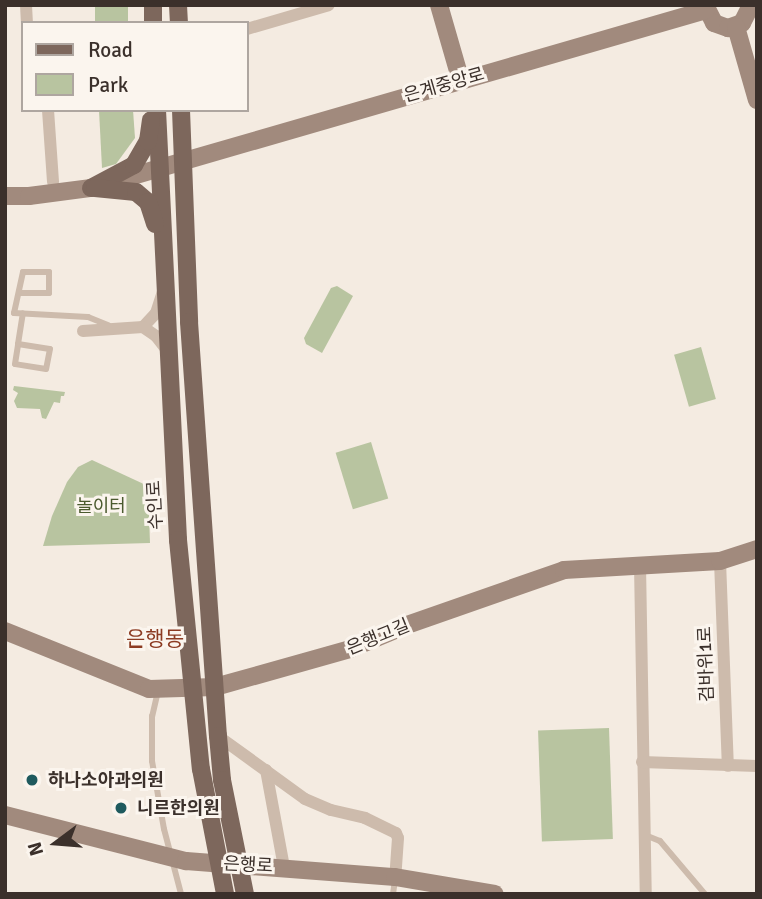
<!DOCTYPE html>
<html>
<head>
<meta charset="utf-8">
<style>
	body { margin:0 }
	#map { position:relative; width:762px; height:899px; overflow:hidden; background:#f4ebe1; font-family:Signika,"Noto Sans KR",sans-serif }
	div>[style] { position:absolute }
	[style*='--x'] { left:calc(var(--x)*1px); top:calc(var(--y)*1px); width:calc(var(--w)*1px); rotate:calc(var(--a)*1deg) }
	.green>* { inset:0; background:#b8c4a0; transform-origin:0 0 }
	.lane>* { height:6px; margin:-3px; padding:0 3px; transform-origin:3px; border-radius:3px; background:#cdbbac }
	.street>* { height:12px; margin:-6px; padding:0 6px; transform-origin:6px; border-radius:6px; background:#cdbbac }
	.secondary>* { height:18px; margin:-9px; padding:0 9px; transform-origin:9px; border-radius:9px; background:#a18a7d }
	.primary>* { height:18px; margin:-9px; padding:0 9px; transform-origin:9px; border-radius:9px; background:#7d675c }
	.dots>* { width:19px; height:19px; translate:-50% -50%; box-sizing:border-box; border:4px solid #fbf5ee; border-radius:50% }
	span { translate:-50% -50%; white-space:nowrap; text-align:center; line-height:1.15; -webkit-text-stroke:6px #fbf5ee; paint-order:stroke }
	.street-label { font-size:18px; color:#3b302b }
	.park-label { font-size:18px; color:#4a5a2e }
	.poi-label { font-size:18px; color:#3b302b; font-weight:700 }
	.left { translate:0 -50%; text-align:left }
	.quarter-label { font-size:21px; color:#8c3b22 }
	.frame { position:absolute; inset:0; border:7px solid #3b302b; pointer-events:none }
	.legend { position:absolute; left:21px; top:21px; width:228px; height:91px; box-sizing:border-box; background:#fbf5ee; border:2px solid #aea6a0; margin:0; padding:9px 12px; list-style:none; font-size:21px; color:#3b302b }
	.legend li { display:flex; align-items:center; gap:14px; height:35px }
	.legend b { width:35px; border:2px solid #aea6a0 }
	.north { position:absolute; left:21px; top:808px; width:70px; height:70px; -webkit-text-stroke:5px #fbf5ee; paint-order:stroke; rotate:254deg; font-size:19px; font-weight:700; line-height:28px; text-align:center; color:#3b302b }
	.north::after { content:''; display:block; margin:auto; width:24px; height:32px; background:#3b302b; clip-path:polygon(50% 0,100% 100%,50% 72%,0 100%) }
</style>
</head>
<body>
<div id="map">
	<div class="green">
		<i style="left:95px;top:5px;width:33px;height:18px"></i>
		<i style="clip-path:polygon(99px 110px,133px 110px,135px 138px,116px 164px,102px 168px)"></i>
		<i style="clip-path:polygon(337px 286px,353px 296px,322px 353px,306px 344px,304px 338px,331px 288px)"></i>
		<i style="left:701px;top:347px;width:54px;height:28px;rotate:74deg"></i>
		<i style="clip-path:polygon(14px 386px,65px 392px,64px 396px,61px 396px,60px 403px,54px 402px,46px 419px,42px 418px,40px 409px,17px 408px,14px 401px,18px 393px,13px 390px)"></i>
		<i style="left:371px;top:442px;width:59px;height:37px;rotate:73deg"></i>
		<i style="clip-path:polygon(92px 460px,148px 486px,150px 543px,43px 546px,52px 516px,67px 482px,78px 467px)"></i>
		<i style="left:609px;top:728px;width:111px;height:71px;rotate:88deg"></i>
	</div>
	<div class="lane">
		<i style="--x:19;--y:293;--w:30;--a:0"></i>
		<i style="--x:49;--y:293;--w:21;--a:-90"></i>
		<i style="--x:49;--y:272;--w:26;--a:180"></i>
		<i style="--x:23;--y:272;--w:42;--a:102.4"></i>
		<i style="--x:14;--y:313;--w:74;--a:3.1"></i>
		<i style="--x:88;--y:317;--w:22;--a:22"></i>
		<i style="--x:18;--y:344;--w:32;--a:9"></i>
		<i style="--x:50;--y:349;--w:20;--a:101"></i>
		<i style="--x:46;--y:369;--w:31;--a:-171"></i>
		<i style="--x:15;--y:364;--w:20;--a:-81"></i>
		<i style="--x:18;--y:344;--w:31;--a:-81"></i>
		<i style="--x:158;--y:691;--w:26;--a:103"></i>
		<i style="--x:152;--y:716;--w:45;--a:90"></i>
		<i style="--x:152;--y:761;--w:69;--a:80"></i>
		<i style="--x:164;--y:829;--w:67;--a:75.3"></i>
		<i style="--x:645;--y:835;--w:16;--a:22"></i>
		<i style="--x:660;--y:841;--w:70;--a:49.7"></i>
		<i style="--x:393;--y:894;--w:15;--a:-82"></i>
	</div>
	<div class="street">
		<i style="--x:26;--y:5;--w:18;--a:87"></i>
		<i style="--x:247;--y:29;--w:85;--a:-16.3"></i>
		<i style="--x:48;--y:110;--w:72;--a:86"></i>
		<i style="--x:143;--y:327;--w:19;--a:-47"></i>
		<i style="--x:156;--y:313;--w:22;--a:-72"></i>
		<i style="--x:83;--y:331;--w:60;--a:-3.8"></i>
		<i style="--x:143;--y:327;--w:16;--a:35"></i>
		<i style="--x:156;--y:336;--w:18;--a:52"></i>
		<i style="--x:720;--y:561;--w:205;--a:87.8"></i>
		<i style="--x:640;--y:565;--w:329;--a:89"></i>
		<i style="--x:218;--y:736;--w:107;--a:35.9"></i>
		<i style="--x:305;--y:799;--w:28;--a:23"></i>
		<i style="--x:331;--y:810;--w:35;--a:13"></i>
		<i style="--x:365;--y:818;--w:34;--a:26"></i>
		<i style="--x:396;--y:833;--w:5;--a:68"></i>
		<i style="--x:398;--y:838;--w:39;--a:94"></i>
		<i style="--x:642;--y:762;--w:115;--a:2"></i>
		<i style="--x:266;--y:770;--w:99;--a:79.5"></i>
	</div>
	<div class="secondary">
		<i style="--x:439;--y:5;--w:79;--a:73.9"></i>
		<i style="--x:705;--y:5;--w:20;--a:63"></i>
		<i style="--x:714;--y:23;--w:15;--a:20"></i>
		<i style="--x:728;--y:28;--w:15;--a:-20"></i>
		<i style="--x:742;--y:23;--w:20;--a:-63"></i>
		<i style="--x:736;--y:27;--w:76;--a:74"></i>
		<i style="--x:5;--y:196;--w:24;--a:0"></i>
		<i style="--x:29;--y:196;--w:63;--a:-7.4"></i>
		<i style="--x:91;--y:188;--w:640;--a:-16.14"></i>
		<i style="--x:5;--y:631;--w:155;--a:21.9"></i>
		<i style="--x:149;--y:689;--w:66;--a:-1.7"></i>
		<i style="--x:215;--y:687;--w:140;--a:-15.7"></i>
		<i style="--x:350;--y:649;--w:62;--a:-22.8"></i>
		<i style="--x:407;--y:625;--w:166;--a:-19.3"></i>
		<i style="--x:564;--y:570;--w:156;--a:-3.3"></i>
		<i style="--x:720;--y:561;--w:39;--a:-18"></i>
		<i style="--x:5;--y:815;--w:187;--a:14.3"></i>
		<i style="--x:186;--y:861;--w:210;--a:4.4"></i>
		<i style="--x:395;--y:877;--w:101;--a:9.6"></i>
	</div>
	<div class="primary">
		<i style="--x:153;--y:5;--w:18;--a:90"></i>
		<i style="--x:178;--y:5;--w:18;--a:87"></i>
		<i style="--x:157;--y:110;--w:431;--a:87.2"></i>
		<i style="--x:178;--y:540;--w:230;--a:84.3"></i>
		<i style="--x:201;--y:769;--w:127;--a:79.1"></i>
		<i style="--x:181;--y:110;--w:212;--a:87.8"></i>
		<i style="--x:189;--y:322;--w:415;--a:86"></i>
		<i style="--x:218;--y:736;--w:44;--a:84.8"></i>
		<i style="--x:222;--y:780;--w:116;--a:78.6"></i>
		<i style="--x:91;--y:188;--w:49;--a:-28.1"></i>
		<i style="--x:134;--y:165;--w:28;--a:-60"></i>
		<i style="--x:148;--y:141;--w:21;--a:-82"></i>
		<i style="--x:95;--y:188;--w:41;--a:5.6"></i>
		<i style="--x:136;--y:192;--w:16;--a:40"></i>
		<i style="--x:148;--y:202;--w:23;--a:72"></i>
	</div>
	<div class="dots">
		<i style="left:32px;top:780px;background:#1f5a5e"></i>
		<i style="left:121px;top:808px;background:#1f5a5e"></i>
	</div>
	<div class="street-label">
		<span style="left:444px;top:85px;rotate:-16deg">은계중앙로</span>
		<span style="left:155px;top:505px;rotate:-93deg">수인로</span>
		<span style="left:378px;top:637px;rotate:-22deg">은행고길</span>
		<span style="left:706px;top:664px;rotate:-92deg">검바위1로</span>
		<span style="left:248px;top:865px;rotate:3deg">은행로</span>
	</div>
	<div class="park-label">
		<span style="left:101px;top:506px">놀이터</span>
	</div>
	<div class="poi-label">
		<span class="left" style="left:48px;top:780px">하나소아과의원</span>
		<span class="left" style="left:137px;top:808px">니르한의원</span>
	</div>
	<div class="quarter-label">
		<span style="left:155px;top:639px">은행동</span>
	</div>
	<div class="frame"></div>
	<ul class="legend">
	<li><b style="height:9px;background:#7d675c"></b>Road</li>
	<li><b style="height:19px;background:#b8c4a0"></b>Park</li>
	</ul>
	<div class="north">N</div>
</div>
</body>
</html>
